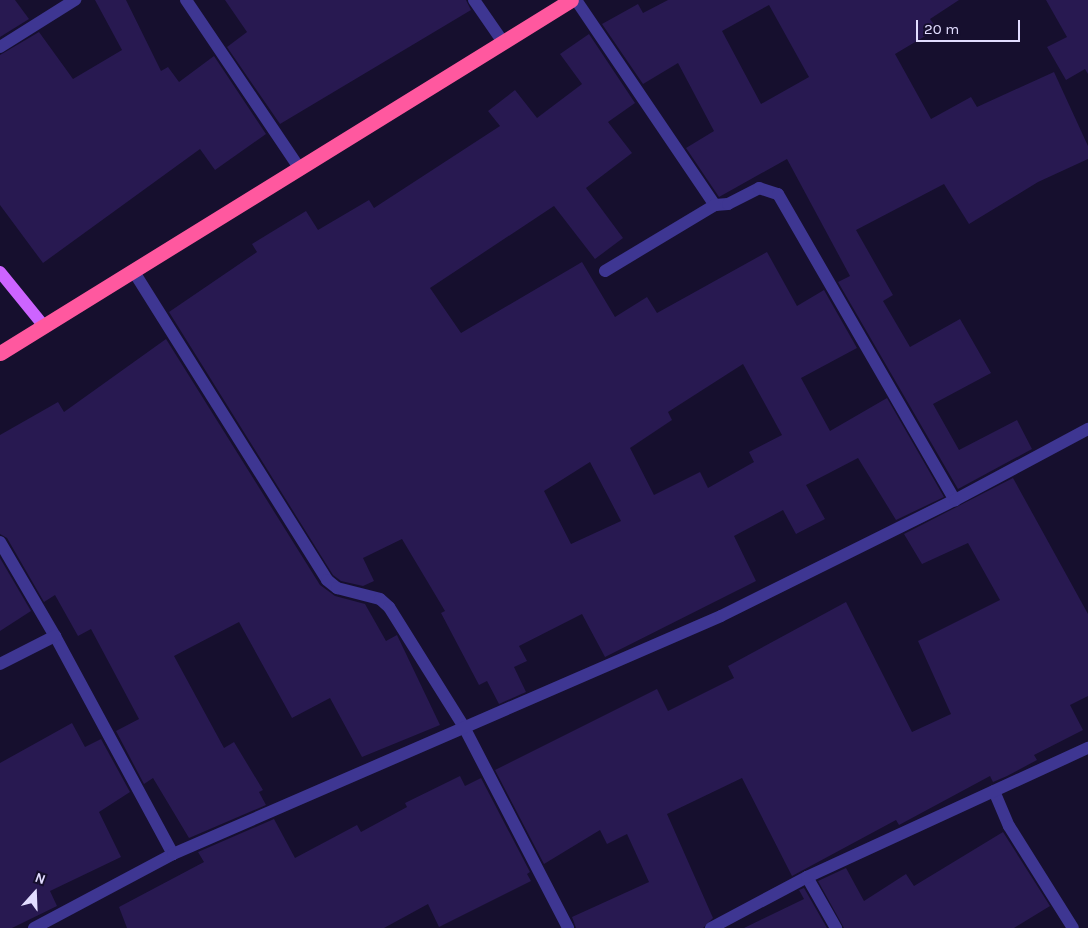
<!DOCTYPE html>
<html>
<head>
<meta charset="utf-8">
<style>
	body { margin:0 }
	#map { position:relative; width:1088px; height:928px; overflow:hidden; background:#160f2e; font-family:Karla,sans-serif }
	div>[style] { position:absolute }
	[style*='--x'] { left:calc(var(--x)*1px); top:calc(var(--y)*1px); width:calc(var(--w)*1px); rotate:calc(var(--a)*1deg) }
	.building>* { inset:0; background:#281951 }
	.minor>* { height:12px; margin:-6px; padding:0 6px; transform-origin:6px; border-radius:6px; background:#3e3692 }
	.major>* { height:12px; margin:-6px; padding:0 6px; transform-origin:6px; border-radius:6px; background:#cd64ff }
	.highway>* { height:15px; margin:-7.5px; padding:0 7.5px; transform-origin:7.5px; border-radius:7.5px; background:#ff589f }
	span { translate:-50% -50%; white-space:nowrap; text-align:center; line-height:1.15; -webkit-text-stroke:4px #160f2e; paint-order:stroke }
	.north { position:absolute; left:10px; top:868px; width:50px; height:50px; -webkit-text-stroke:4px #160f2e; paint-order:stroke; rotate:20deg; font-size:14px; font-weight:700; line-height:20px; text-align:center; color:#e2ddff }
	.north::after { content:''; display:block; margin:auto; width:18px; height:22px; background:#e2ddff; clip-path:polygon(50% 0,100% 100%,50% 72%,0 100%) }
	.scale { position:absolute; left:916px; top:20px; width:104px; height:22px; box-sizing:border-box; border:2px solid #e2ddff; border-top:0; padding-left:6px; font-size:15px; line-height:18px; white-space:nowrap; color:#e2ddff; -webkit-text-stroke:4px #160f2e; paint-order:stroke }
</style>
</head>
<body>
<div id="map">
	<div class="building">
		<i style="clip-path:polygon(0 0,15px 0,29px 19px,0 37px)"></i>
		<i style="clip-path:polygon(95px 0,126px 0,161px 71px,168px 67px,179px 82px,214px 56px,266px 134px,215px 170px,200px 149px,43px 263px,0 205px,0 55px,39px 32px,73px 79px,122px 50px)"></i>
		<i style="clip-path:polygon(225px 0,466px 0,471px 10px,280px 124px,227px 47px,247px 32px)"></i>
		<i style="clip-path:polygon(evenodd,668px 0,959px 0,930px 19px,937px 29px,895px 54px,931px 119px,971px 97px,977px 107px,1054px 72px,1088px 146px,1088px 159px,1038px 182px,969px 224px,944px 184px,856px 230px,893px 295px,883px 301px,910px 347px,960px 319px,991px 373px,933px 404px,959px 450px,1017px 420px,1032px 449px,958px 489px,838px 282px,850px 276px,787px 159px,719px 197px,686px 148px,714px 131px,678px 63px,643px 84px,602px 24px,638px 4px,643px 13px,668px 0,769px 5px,809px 77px,761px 104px,722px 31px,769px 5px)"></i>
		<i style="clip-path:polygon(1046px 0,1088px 0,1088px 74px,1085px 69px,1066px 80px,1047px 47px,1067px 37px)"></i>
		<i style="clip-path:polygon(evenodd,589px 34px,635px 103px,608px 122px,632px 153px,586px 188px,623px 238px,595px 259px,554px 206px,430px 288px,461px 333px,582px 262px,615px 317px,647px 297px,657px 313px,767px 252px,797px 306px,824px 290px,857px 348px,801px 378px,830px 431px,887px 398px,944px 497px,896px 520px,858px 458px,806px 485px,825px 519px,796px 534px,783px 510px,734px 536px,756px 581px,605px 657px,582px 614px,519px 646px,527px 661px,514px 667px,526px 692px,499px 704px,487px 681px,479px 685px,441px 613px,445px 611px,402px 539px,363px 558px,374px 581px,363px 586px,341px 581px,333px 575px,169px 312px,257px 252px,252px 244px,306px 211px,318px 230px,369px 200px,374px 208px,500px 126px,488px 111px,515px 90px,537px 118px,582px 84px,560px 54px,589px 34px,743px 364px,782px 435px,749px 452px,754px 462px,708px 488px,700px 472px,654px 495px,630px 448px,672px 420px,668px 412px,743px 364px,589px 34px,590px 462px,621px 521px,571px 544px,544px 491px,590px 462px)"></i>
		<i style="clip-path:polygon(166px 339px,320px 585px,335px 596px,365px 604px,386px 641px,397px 635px,440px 725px,362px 757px,330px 698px,292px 718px,239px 622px,174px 656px,224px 748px,234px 742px,263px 790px,259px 792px,266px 805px,189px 838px,153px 778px,144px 784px,116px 731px,139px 719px,91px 629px,78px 636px,55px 595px,44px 602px,7px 538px,0 534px,0 435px,58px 402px,64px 412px)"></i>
		<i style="clip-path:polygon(1013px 478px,1088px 614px,1088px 696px,1070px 705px,1083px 730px,1034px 755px,1037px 760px,1007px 776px,993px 782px,990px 776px,899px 825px,896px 820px,792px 876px,742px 778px,667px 814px,713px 918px,703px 928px,576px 928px,572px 917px,649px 882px,627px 834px,607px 844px,600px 830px,544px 864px,495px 770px,657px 689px,668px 711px,734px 678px,728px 666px,846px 602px,912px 732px,951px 714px,918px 641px,1000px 600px,968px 543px,922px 564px,904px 534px)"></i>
		<i style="clip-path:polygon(0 558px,31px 611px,0 631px)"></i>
		<i style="clip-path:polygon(72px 723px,85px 747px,101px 739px,130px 792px,99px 812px,121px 857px,50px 891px,57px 906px,12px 928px,0 928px,0 763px)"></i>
		<i style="clip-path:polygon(460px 776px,465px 786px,481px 778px,530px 872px,527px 874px,531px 881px,439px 927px,428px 904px,384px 928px,127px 928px,119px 907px,204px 862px,198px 852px,274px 819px,295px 858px,357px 825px,361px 832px,407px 807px,405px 803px)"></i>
		<i style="clip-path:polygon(1003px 832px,1050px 906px,1014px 928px,844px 928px,818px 881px,846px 868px,864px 901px,906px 874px,914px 886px)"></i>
		<i style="clip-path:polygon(804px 888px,827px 928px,744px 928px,804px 899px,799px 890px)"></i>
	</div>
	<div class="minor">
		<i style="--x:186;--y:0;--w:200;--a:56"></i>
		<i style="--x:474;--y:0;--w:51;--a:55.4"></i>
		<i style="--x:576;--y:0;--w:248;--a:55.9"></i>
		<i style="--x:715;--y:205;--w:13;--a:-4"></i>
		<i style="--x:728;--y:204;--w:35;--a:-27"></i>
		<i style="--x:759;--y:188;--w:20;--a:18"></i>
		<i style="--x:778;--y:194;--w:354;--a:60"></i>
		<i style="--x:0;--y:47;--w:89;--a:-32.1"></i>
		<i style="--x:605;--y:271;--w:128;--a:-31"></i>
		<i style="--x:134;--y:272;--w:363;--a:57.9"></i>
		<i style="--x:327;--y:580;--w:13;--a:39"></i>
		<i style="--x:337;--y:588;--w:44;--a:14.3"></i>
		<i style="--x:380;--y:599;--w:12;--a:42"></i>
		<i style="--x:389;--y:607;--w:142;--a:58"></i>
		<i style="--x:464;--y:727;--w:226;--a:62.6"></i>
		<i style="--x:0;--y:542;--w:109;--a:59.7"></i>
		<i style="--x:55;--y:636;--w:248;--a:61.6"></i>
		<i style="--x:0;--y:664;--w:62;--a:-27"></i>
		<i style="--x:994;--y:791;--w:38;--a:67"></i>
		<i style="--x:1009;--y:826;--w:120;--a:57.9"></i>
		<i style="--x:807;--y:877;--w:59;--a:60.4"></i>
		<i style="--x:34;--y:928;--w:157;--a:-28"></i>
		<i style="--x:173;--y:854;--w:597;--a:-23.48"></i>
		<i style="--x:721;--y:616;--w:261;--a:-26.4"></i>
		<i style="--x:955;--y:500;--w:151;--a:-28.1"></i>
		<i style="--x:711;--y:928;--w:109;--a:-28"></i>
		<i style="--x:807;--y:877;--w:309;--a:-24.7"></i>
	</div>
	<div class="major">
		<i style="--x:0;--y:272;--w:68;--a:50.9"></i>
	</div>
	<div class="highway">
		<i style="--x:0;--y:353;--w:671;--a:-31.72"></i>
	</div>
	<div class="north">N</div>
	<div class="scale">20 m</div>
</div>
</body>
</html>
